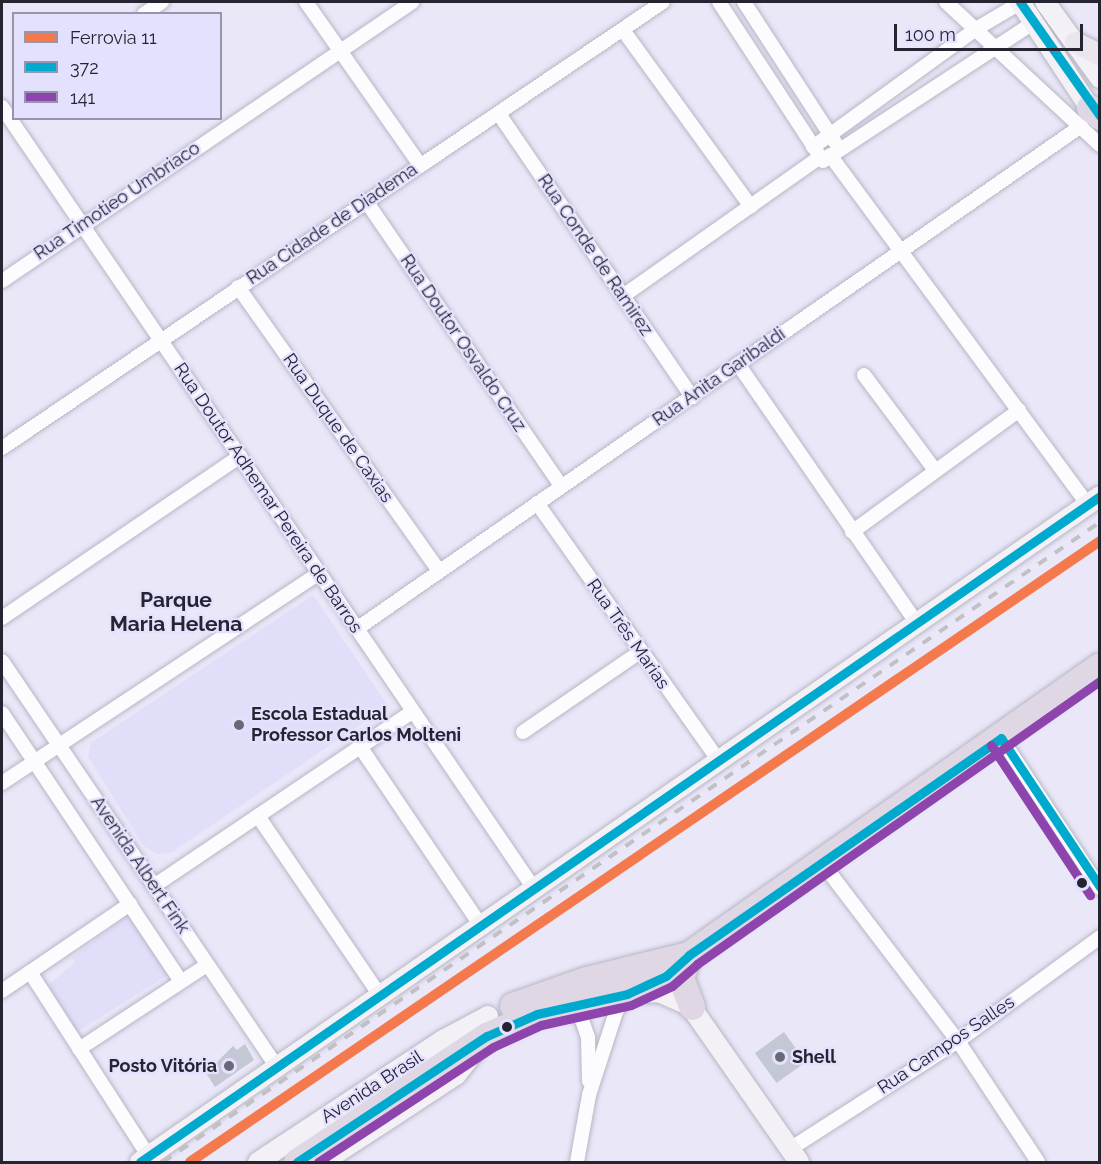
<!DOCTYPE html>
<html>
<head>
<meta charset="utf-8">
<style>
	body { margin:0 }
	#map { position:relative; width:1101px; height:1164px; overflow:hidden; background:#e9e7f8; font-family:Raleway,sans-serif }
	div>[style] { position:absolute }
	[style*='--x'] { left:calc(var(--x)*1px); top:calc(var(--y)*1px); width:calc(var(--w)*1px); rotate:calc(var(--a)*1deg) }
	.built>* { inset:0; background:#e0def9 }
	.building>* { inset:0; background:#c4c7d4; transform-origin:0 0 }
	.roads { filter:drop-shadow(0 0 2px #b8b6c4) drop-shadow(0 0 2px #b8b6c4) }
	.street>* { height:14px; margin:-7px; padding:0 7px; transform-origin:7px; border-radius:7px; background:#fcfbfe }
	.secondary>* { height:20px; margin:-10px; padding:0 10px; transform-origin:10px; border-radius:10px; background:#f3f0f6 }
	.primary>* { height:21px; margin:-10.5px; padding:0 10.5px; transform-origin:10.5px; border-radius:10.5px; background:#ebe6ee }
	.highway>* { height:26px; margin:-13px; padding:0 13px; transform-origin:13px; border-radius:13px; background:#e0d7e4 }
	.rail>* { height:4px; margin-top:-2px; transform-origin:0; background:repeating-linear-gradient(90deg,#c1c1c5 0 10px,transparent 0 20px) }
	.bus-1>* { height:9px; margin:-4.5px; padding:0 4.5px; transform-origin:4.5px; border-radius:4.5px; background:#00a9ce }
	.bus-2>* { height:9px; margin:-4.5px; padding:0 4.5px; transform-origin:4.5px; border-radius:4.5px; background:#8e44ad }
	.rail-1>* { height:10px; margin:-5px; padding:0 5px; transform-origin:5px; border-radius:5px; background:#f47a4e }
	.dots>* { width:16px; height:16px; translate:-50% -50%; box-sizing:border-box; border:3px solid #e3e1fe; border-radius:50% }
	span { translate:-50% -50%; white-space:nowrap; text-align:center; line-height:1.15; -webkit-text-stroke:4.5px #e3e1fe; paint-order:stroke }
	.street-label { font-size:18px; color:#252431 }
	.poi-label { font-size:18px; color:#252431; font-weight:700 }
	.left { translate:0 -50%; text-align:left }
	.right { translate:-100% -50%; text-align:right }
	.quarter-label { font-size:21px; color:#252431; font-weight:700 }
	.frame { position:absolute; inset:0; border:3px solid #252431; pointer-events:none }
	.legend { position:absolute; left:12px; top:12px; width:210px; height:108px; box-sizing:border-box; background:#e3e1fe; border:2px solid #9795ac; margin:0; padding:8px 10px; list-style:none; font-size:18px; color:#252431 }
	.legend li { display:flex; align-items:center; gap:12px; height:30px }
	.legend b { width:30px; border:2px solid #9795ac }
	.scale { position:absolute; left:894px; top:24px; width:189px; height:27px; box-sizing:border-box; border:3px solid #252431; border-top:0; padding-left:8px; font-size:18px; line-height:21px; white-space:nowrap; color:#252431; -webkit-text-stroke:4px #e3e1fe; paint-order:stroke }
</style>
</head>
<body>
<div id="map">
	<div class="built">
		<i style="clip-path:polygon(313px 595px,388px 706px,172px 852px,157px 854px,144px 846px,88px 757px,91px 743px)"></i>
		<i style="clip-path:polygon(128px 915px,171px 973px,77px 1032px,48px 985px,75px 963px,72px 957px)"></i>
	</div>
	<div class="building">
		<i style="left:784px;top:1032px;width:37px;height:36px;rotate:54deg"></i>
		<i style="clip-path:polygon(245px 1044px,254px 1060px,215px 1087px,206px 1073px,233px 1046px,237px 1050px)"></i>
	</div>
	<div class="roads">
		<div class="street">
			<i style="--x:306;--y:2;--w:199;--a:55"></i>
			<i style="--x:719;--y:2;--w:190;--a:56.8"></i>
			<i style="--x:823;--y:161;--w:251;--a:-33.3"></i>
			<i style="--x:744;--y:2;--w:167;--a:57"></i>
			<i style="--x:946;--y:2;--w:210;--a:42.9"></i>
			<i style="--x:144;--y:14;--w:22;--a:-34"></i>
			<i style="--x:623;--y:30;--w:218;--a:54.1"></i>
			<i style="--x:2;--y:107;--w:947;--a:55.76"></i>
			<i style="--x:499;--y:114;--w:343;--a:55.7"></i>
			<i style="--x:813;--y:147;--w:201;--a:-35.9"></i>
			<i style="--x:976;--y:29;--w:51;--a:-30.6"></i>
			<i style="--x:830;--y:155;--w:433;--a:53.6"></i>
			<i style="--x:366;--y:201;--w:345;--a:55.6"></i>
			<i style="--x:2;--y:281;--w:496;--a:-34.2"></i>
			<i style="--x:238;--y:287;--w:346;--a:54.7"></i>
			<i style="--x:623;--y:296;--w:241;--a:-35.2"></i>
			<i style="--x:738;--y:364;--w:315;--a:55.4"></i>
			<i style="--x:864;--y:375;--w:117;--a:53.3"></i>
			<i style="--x:2;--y:448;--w:797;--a:-34.01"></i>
			<i style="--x:537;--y:503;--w:317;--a:54.8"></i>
			<i style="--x:852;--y:532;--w:207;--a:-36.1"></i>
			<i style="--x:2;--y:618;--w:288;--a:-34.2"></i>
			<i style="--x:358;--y:628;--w:880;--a:-34.77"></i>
			<i style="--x:2;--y:661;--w:493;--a:55.9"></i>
			<i style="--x:2;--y:713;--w:322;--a:56.3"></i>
			<i style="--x:523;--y:732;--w:142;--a:-34.4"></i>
			<i style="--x:1001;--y:738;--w:180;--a:56.6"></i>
			<i style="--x:361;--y:748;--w:215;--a:56"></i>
			<i style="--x:2;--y:783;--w:380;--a:-33.5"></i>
			<i style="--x:258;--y:816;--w:219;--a:55.8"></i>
			<i style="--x:823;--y:864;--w:223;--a:52.7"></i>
			<i style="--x:958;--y:1041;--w:145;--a:56.5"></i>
			<i style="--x:154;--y:886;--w:311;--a:-34"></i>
			<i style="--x:30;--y:972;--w:220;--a:57.2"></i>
			<i style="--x:2;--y:991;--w:155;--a:-34.2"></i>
			<i style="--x:566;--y:1006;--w:21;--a:41"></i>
			<i style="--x:582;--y:1020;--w:18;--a:71"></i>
			<i style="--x:588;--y:1037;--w:44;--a:88.7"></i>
			<i style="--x:79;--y:1049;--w:153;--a:-33.3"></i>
			<i style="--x:790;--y:1149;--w:200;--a:-32.7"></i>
			<i style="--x:958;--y:1041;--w:176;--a:-36.2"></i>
			<i style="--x:577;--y:1162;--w:68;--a:-79.8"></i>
			<i style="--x:589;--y:1095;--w:87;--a:-72"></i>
			<i style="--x:616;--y:1012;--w:21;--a:-59"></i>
		</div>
		<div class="secondary">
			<i style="--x:1020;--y:2;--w:127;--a:56.6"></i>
			<i style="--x:1045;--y:2;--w:94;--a:54.1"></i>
			<i style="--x:635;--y:993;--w:24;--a:-2"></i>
			<i style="--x:659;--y:992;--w:36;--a:24"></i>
			<i style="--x:684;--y:997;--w:201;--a:55.1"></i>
			<i style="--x:140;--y:1162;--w:1168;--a:-34.75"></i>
			<i style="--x:258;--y:1162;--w:222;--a:-33.4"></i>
			<i style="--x:443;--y:1040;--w:51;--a:-28.1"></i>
			<i style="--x:323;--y:1162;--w:159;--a:-33.2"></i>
			<i style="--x:456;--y:1075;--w:33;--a:-52"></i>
		</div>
		<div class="primary">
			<i style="--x:1075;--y:42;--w:28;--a:27"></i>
		</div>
		<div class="highway">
			<i style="--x:1090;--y:108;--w:13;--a:42"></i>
			<i style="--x:689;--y:955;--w:24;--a:109"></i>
			<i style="--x:681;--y:978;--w:31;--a:69"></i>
			<i style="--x:513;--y:1006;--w:78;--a:-19.4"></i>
			<i style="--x:587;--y:980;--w:101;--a:-13.8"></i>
			<i style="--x:297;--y:1162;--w:228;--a:-33.6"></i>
			<i style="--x:487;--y:1036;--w:55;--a:-23.7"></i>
			<i style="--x:537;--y:1014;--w:92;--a:-12.5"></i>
			<i style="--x:627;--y:994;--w:43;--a:-24.8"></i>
			<i style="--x:666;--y:976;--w:31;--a:-42"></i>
			<i style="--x:689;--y:955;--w:502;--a:-35.11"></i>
		</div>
	</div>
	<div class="rail">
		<i style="--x:163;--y:1162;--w:1135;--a:-34.33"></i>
	</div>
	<div class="bus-1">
		<i style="--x:1020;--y:2;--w:139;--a:54.9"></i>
		<i style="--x:140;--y:1162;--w:1168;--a:-34.75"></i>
		<i style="--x:297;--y:1162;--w:228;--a:-33.6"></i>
		<i style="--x:487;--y:1036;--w:55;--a:-23.7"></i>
		<i style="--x:537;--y:1014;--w:92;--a:-12.5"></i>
		<i style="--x:627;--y:994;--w:43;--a:-24.8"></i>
		<i style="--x:666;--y:976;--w:31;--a:-42"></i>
		<i style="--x:689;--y:955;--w:380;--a:-34.8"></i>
		<i style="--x:1001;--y:738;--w:179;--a:56.4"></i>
	</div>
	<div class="bus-2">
		<i style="--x:991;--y:745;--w:180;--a:56.6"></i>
		<i style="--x:318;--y:1162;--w:209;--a:-33.3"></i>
		<i style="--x:493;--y:1047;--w:53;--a:-24.6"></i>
		<i style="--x:541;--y:1025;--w:92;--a:-12.5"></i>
		<i style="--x:631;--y:1005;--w:45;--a:-24.9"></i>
		<i style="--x:672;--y:986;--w:33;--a:-41"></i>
		<i style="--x:697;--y:964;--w:492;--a:-35.1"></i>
	</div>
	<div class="rail-1">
		<i style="--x:190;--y:1162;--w:1102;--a:-34.31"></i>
	</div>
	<div class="dots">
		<i style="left:239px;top:725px;background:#6a6877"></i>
		<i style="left:1082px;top:883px;background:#252431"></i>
		<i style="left:507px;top:1027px;background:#252431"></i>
		<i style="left:780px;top:1057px;background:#6a6877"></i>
		<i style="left:229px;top:1066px;background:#6a6877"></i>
	</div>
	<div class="street-label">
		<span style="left:117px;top:201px;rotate:-34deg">Rua Timotieo Umbriaco</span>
		<span style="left:332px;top:224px;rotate:-34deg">Rua Cidade de Diadema</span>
		<span style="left:595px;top:255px;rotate:56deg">Rua Conde de Ramirez</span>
		<span style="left:463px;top:343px;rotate:56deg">Rua Doutor Osvaldo Cruz</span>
		<span style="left:719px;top:377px;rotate:-35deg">Rua Anita Garibaldi</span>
		<span style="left:338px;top:428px;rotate:55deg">Rua Duque de Caxias</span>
		<span style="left:268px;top:498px;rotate:56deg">Rua Doutor Adhemar Pereira de Barros</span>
		<span style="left:628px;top:634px;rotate:55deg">Rua Três Marias</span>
		<span style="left:140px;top:865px;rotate:56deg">Avenida Albert Fink</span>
		<span style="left:946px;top:1045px;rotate:-34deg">Rua Campos Salles</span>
		<span style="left:372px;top:1087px;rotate:-33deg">Avenida Brasil</span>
	</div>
	<div class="poi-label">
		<span class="left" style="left:251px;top:725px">Escola Estadual<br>Professor Carlos Molteni</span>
		<span class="left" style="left:792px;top:1057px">Shell</span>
		<span class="right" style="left:217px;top:1066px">Posto Vitória</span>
	</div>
	<div class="quarter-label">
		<span style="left:176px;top:612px">Parque<br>Maria Helena</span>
	</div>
	<div class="frame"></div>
	<ul class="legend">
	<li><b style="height:8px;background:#f47a4e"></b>Ferrovia 11</li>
	<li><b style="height:8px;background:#00a9ce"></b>372</li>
	<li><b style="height:8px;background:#8e44ad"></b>141</li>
	</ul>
	<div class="scale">100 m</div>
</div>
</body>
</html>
